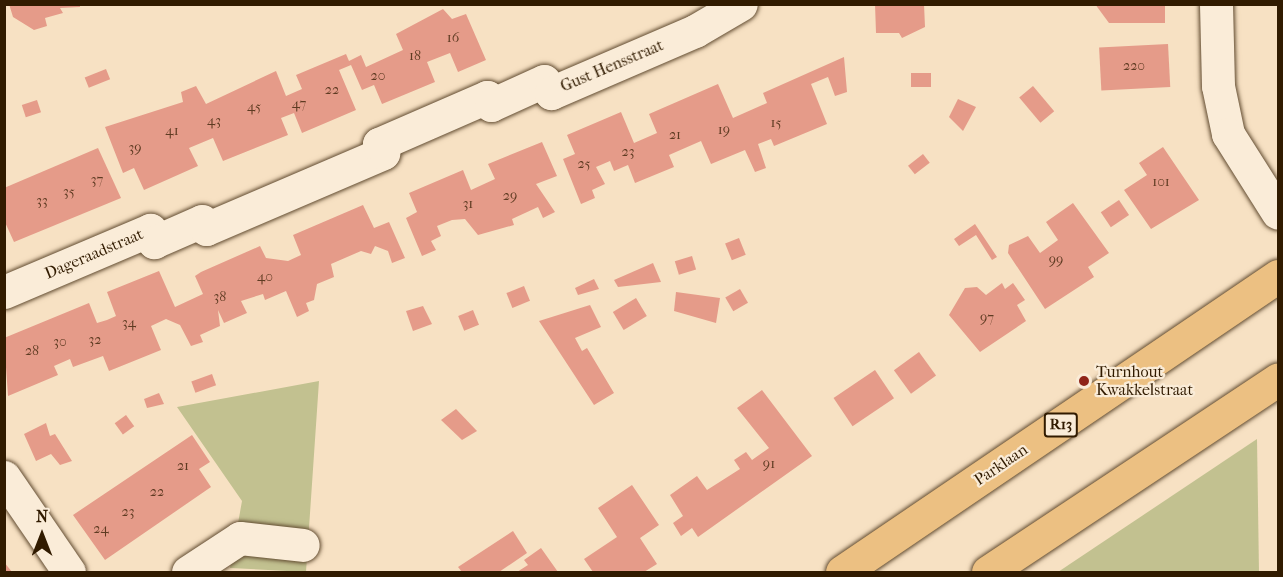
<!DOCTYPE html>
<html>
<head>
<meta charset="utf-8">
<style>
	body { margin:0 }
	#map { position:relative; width:1283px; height:577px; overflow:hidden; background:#f7e1c3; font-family:"IM FELL French Canon",serif }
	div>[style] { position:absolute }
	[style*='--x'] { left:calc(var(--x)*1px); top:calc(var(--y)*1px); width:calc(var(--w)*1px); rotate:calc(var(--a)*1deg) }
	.green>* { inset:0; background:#c2c190 }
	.building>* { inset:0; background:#e59b89; transform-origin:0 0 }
	.roads { filter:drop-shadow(0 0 2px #624c31) drop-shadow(0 0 2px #624c31) }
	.minor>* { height:33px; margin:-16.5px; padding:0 16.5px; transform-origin:16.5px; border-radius:16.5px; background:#faecd8 }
	.primary>* { height:33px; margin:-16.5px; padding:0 16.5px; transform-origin:16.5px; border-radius:16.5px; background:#ecc082 }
	.dots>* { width:16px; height:16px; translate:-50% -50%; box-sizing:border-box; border:3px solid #faecd8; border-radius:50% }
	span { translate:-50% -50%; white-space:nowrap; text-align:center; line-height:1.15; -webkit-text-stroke:4.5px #faecd8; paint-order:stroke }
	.number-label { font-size:14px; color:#5e3b22 }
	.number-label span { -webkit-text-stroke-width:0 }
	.shield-label span { padding:2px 4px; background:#faecd8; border:2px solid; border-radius:4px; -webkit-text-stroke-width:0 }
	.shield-label { font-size:15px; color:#311b00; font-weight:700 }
	.street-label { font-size:16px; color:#311b00 }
	.poi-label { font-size:16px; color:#311b00 }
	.left { translate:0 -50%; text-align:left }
	.frame { position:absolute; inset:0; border:6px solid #311b00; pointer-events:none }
	.north { position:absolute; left:12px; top:505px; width:60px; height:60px; -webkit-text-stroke:4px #faecd8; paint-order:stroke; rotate:0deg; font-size:16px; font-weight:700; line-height:24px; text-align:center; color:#311b00 }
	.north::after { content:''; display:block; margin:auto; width:21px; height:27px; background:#311b00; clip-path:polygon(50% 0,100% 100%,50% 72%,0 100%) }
</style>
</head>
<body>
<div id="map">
	<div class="green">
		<i style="clip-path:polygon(319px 381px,306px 572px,230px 568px,242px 501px,177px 407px)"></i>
		<i style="clip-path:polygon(1257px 439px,1259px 572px,1058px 572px)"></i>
	</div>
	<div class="building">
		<i style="clip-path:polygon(9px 4px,80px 4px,80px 7px,60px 8px,63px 13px,45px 18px,47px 26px,34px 30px,13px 17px)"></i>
		<i style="clip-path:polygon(875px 4px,924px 4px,925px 27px,902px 38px,899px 33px,876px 33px)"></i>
		<i style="clip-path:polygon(1095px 4px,1165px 4px,1165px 23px,1109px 23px)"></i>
		<i style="clip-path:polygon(443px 9px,452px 19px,466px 14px,486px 60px,458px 72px,450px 53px,427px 62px,435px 82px,382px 104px,374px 85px,362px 90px,351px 65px,339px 70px,356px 110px,302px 133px,294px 113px,281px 118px,288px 135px,223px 161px,213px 138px,189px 148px,198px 166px,144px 190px,134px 168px,123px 173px,105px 127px,183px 102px,181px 92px,196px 86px,206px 104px,276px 71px,286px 96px,302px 89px,296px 75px,346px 54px,349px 61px,361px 55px,366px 67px,403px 50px,396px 34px)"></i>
		<i style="left:1168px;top:44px;width:43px;height:69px;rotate:87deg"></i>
		<i style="clip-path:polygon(844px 57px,847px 92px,835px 96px,828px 77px,811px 84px,827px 124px,774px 146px,771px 139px,758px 144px,766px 168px,755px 172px,745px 150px,711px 164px,701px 141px,669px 155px,674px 167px,635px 183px,628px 165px,614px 171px,610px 161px,596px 167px,605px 184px,592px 190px,595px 198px,581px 204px,563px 159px,575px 154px,567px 135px,621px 112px,634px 143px,657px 133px,649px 114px,718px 84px,733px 118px,767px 103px,763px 93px)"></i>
		<i style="left:106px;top:69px;width:11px;height:23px;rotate:68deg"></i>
		<i style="left:911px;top:73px;width:20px;height:14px"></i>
		<i style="left:1033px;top:86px;width:33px;height:18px;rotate:50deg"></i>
		<i style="clip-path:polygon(958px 99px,976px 107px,963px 131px,949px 117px)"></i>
		<i style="left:37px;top:100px;width:13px;height:16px;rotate:72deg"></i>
		<i style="clip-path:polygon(542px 142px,557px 176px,536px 184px,555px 212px,543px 218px,538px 207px,512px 219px,514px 225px,478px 235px,465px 219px,452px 220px,437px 226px,441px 236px,431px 241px,436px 250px,422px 256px,406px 218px,417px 212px,409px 193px,463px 170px,471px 190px,495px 179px,488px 164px)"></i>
		<i style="clip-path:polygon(1163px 147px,1199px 200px,1151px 229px,1124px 190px,1147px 175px,1139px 163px)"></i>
		<i style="clip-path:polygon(98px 148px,121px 198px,14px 242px,4px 220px,4px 188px)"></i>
		<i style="left:923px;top:154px;width:11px;height:19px;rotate:52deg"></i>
		<i style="left:1119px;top:200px;width:18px;height:22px;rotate:56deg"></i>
		<i style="clip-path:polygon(1073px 203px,1109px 253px,1088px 267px,1094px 277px,1045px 309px,1008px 253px,1009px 245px,1028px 236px,1040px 253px,1058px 240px,1046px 222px)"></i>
		<i style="clip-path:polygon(363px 205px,374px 228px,389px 222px,405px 258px,392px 263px,388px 251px,375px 246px,371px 254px,361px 251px,331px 264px,334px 277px,317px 284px,314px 300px,306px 303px,309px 311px,297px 317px,286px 291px,265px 300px,263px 294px,241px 301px,247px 313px,224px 323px,218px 310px,220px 326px,200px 335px,203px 342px,191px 346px,180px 325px,166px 319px,151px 326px,161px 350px,109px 371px,103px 356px,73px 367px,70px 359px,54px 366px,58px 375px,8px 396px,4px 338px,89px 303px,97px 323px,107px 320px,116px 316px,107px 292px,159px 271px,175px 307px,203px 294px,195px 276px,201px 272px,260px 246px,266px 258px,288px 261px,301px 255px,293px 235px)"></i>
		<i style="clip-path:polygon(975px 224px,997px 257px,992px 260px,976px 235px,959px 246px,954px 239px)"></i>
		<i style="left:739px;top:238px;width:18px;height:15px;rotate:68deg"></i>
		<i style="left:692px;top:256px;width:14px;height:18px;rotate:73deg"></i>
		<i style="clip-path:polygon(653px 263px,661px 282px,618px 287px,614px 280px)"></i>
		<i style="clip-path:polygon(594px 279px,599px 289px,578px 295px,575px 288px)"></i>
		<i style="clip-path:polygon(1002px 283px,1005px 289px,1013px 283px,1025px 300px,1017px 305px,1026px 321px,980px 352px,949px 315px,965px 288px,977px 287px,986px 295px)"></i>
		<i style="left:524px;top:286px;width:16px;height:19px;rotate:68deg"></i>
		<i style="left:740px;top:289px;width:16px;height:17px;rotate:60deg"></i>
		<i style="clip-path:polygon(676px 292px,720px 298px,716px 323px,674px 311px)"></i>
		<i style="left:636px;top:298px;width:21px;height:27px;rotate:59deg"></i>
		<i style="clip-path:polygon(590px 305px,601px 327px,575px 338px,582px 351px,587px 348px,614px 393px,594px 405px,539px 321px)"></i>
		<i style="clip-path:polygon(423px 306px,432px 324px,413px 331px,406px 311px)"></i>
		<i style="left:473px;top:310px;width:16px;height:16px;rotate:68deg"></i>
		<i style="left:919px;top:352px;width:29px;height:31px;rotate:54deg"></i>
		<i style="left:875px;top:370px;width:34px;height:50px;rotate:56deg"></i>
		<i style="left:212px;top:374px;width:12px;height:22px;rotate:70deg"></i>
		<i style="clip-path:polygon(762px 390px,812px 456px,698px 537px,692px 528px,681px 536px,673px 523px,683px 516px,670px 495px,697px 476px,707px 490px,740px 469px,734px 460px,746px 452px,752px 460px,769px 448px,737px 408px)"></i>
		<i style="clip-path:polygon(159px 393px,164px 404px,147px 408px,144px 399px)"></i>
		<i style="clip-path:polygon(456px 409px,477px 431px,462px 440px,441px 420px)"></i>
		<i style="left:126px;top:415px;width:14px;height:14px;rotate:54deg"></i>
		<i style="clip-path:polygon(46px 423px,50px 436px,55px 434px,72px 461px,60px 465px,51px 454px,36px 461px,24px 434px)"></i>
		<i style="clip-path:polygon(192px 435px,210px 462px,199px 469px,211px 487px,105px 560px,73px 515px)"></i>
		<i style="clip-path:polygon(632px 485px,659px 525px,640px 538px,657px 564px,644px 572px,593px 572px,584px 559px,617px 537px,598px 508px)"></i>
		<i style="clip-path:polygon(513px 531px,527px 553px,499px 572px,462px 572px,458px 567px)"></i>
		<i style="clip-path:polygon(541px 548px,558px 572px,517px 572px,528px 565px,524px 560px)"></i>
		<i style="clip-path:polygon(4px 562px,12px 572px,4px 572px)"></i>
	</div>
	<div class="roads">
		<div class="minor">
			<i style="--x:1216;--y:4;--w:82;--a:88.6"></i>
			<i style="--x:1218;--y:86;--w:49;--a:78.2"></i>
			<i style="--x:1228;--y:134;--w:93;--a:57.7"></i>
			<i style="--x:4;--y:292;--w:159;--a:-23"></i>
			<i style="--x:150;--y:230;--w:13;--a:72"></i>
			<i style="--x:154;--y:242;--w:52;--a:-23.6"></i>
			<i style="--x:202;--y:221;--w:9;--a:63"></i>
			<i style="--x:206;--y:229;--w:193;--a:-23.2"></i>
			<i style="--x:383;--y:153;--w:10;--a:-114"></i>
			<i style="--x:379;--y:144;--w:118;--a:-23.5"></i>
			<i style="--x:487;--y:97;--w:9;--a:63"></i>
			<i style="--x:491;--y:105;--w:58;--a:-24.4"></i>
			<i style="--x:544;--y:81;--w:14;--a:60"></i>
			<i style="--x:551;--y:93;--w:157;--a:-23.3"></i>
			<i style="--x:695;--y:31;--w:53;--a:-30.4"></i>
			<i style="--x:4;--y:477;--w:115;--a:55.6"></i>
			<i style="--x:188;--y:572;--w:62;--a:-33.2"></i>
			<i style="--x:240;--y:538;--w:63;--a:6.3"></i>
		</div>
		<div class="primary">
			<i style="--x:842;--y:572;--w:527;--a:-34.17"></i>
			<i style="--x:988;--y:572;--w:348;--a:-33.6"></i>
		</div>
	</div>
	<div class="dots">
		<i style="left:1084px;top:381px;background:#8f2418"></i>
	</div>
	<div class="number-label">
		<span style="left:453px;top:38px">16</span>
		<span style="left:415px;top:56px">18</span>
		<span style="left:1134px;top:66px">220</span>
		<span style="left:378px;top:76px">20</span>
		<span style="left:332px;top:90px">22</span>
		<span style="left:299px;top:104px">47</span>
		<span style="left:254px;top:107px">45</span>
		<span style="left:214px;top:121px">43</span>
		<span style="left:776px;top:123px">15</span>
		<span style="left:724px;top:130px">19</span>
		<span style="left:172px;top:131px">41</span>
		<span style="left:675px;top:135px">21</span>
		<span style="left:135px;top:148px">39</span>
		<span style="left:628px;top:152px">23</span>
		<span style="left:584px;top:164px">25</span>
		<span style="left:97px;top:180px">37</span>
		<span style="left:1161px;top:182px">101</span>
		<span style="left:69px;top:192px">35</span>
		<span style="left:510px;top:196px">29</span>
		<span style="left:42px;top:201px">33</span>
		<span style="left:468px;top:204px">31</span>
		<span style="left:1056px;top:260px">99</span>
		<span style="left:265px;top:277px">40</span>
		<span style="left:220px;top:297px">38</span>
		<span style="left:987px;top:318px">97</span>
		<span style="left:129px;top:323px">34</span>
		<span style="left:95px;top:340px">32</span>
		<span style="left:60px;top:342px">30</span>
		<span style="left:32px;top:351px">28</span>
		<span style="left:769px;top:464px">91</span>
		<span style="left:183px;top:466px">21</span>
		<span style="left:157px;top:492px">22</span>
		<span style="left:128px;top:512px">23</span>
		<span style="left:101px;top:529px">24</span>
	</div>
	<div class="shield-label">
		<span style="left:1061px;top:425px">R13</span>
	</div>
	<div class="street-label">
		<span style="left:612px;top:66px;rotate:-23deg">Gust Hensstraat</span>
		<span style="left:94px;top:254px;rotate:-23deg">Dageraadstraat</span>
		<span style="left:1001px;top:465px;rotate:-34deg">Parklaan</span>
	</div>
	<div class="poi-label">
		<span class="left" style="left:1096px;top:381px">Turnhout<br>Kwakkelstraat</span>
	</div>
	<div class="frame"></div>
	<div class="north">N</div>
</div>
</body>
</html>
